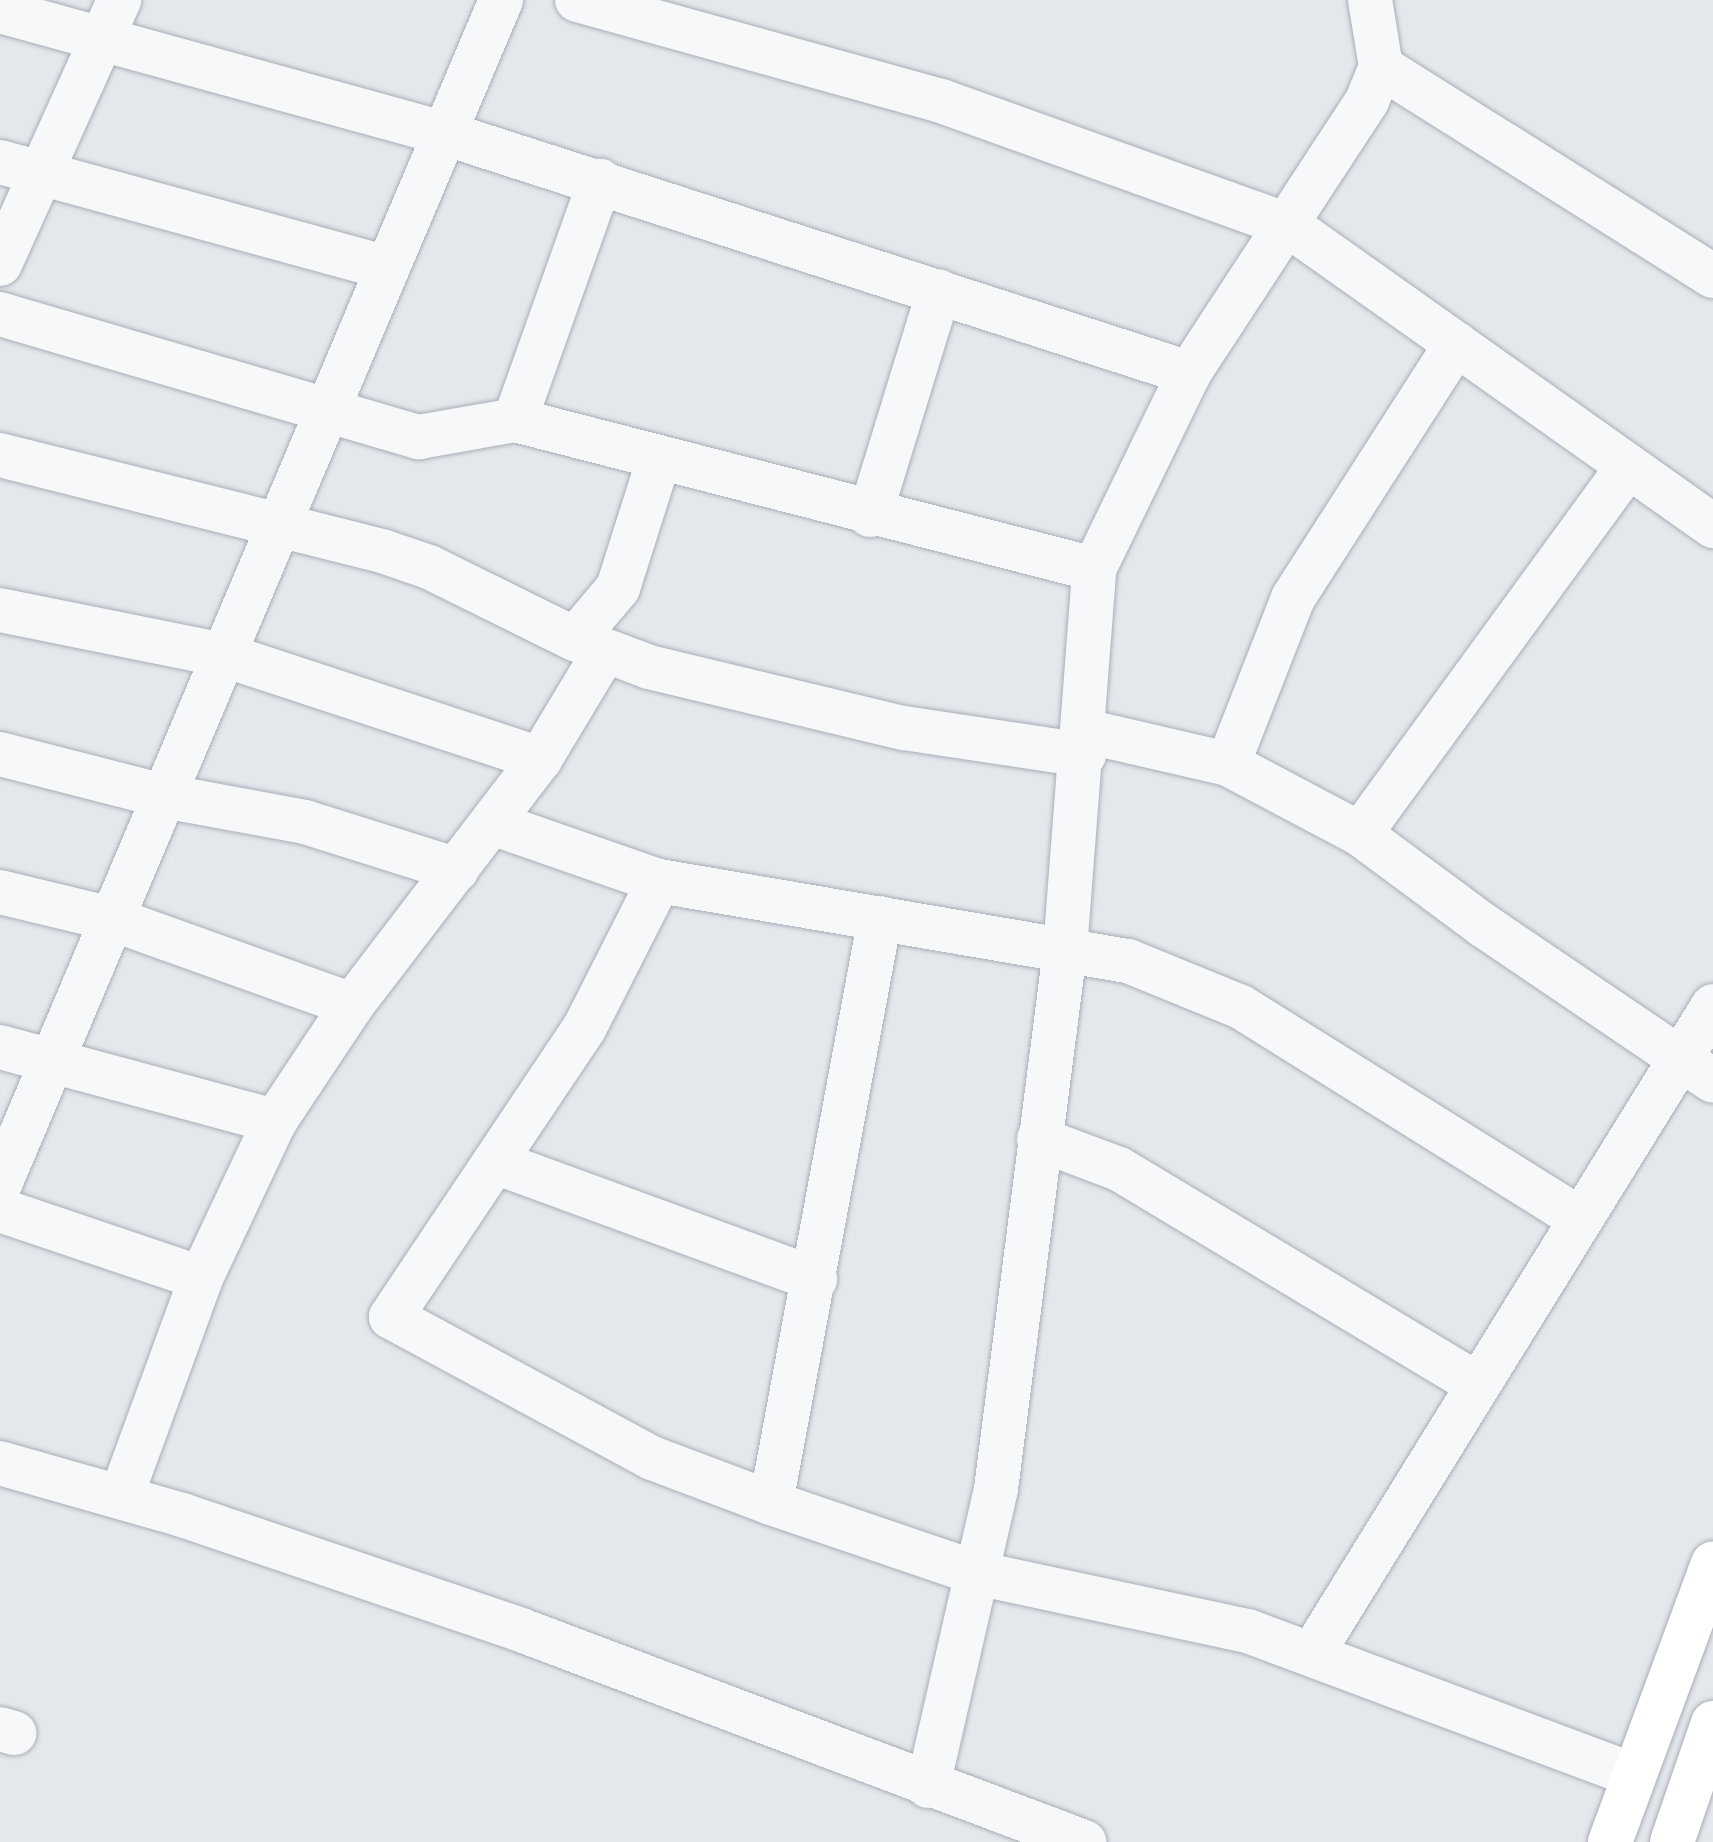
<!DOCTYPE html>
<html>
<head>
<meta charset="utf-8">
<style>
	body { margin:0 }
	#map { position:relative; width:1713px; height:1842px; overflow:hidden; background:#e4e7ec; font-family:"Exo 2",sans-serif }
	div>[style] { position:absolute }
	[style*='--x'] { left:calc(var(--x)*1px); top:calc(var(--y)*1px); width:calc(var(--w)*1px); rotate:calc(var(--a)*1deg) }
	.roads { filter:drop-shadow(0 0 2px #a9aeb7) drop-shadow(0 0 2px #a9aeb7) }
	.minor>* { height:44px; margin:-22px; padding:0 22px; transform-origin:22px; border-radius:22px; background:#f7f8fa }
	.major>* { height:44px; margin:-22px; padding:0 22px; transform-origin:22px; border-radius:22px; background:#fff }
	span { translate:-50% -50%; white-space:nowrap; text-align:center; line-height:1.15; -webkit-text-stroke:6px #f4f6f9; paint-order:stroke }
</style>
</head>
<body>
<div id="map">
	<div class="roads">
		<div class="minor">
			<i style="--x:577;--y:0;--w:378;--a:15.5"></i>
			<i style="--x:941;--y:101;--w:368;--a:19.7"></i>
			<i style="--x:1288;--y:225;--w:521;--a:35.31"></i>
			<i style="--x:0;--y:11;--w:460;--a:15.4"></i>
			<i style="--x:444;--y:133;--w:783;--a:17.86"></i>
			<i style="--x:1381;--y:67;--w:392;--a:32.2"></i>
			<i style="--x:0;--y:162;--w:401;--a:15.3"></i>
			<i style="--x:0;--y:264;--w:290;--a:-65.7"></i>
			<i style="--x:0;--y:314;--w:437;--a:16.4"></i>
			<i style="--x:419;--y:437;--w:97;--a:-10"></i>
			<i style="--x:515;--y:420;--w:598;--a:14.43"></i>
			<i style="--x:515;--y:420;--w:254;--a:-70.4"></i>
			<i style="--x:0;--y:455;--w:397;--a:14.1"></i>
			<i style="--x:385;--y:552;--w:46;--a:18.8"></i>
			<i style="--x:429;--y:567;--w:163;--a:26.3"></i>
			<i style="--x:575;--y:639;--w:79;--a:20.7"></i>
			<i style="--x:649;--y:667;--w:262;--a:13.5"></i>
			<i style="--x:904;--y:728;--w:182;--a:8.5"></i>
			<i style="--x:870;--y:515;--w:234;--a:-72.9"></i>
			<i style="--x:0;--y:610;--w:228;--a:11.4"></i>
			<i style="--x:224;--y:655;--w:333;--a:18.2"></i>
			<i style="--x:575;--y:639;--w:67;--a:-49.9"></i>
			<i style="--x:618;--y:588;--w:135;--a:-72.4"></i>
			<i style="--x:1085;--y:731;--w:147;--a:13"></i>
			<i style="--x:1228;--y:764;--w:149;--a:27.9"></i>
			<i style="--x:1360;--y:834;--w:153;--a:36.5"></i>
			<i style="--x:1483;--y:925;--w:278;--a:34.1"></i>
			<i style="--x:0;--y:754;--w:169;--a:14.4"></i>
			<i style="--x:164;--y:796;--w:143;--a:10.4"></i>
			<i style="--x:305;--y:822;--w:159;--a:17.5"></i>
			<i style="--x:1228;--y:764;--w:178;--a:-68.6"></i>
			<i style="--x:1293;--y:598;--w:302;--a:-57.3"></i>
			<i style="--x:492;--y:823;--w:177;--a:19.2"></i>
			<i style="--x:659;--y:881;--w:476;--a:9.7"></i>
			<i style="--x:1128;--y:961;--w:122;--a:22.2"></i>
			<i style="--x:1241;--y:1007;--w:400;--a:32"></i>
			<i style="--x:1360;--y:834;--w:454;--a:-53.9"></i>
			<i style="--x:659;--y:881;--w:164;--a:116.9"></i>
			<i style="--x:585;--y:1027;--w:349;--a:123.8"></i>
			<i style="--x:391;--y:1317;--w:297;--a:28.4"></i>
			<i style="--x:652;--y:1458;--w:127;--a:20.7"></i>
			<i style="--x:771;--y:1503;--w:218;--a:18.8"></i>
			<i style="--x:977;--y:1573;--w:277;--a:12.1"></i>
			<i style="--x:1248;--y:1631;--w:412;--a:20.5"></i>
			<i style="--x:0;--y:892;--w:115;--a:13.6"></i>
			<i style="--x:112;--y:919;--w:255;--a:19.7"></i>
			<i style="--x:0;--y:1047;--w:285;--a:15.1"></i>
			<i style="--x:1039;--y:1139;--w:85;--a:20.6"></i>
			<i style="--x:1119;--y:1169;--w:419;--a:31"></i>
			<i style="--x:495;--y:1162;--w:341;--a:20.1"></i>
			<i style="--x:0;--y:1184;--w:1286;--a:-67.06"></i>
			<i style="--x:0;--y:1210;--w:212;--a:18.7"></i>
			<i style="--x:0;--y:1463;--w:189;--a:15.9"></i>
			<i style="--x:182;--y:1515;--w:358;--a:18.7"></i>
			<i style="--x:521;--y:1630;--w:602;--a:20.63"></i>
			<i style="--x:121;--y:1497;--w:233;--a:-69.9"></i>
			<i style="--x:201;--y:1278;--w:174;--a:-64.8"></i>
			<i style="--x:275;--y:1121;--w:139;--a:-56.4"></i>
			<i style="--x:352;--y:1005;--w:310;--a:-52.6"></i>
			<i style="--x:540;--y:759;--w:126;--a:-59"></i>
			<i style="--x:771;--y:1503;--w:595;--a:-79.45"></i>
			<i style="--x:1312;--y:1654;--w:762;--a:-58.25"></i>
			<i style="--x:0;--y:1729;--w:15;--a:16"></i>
			<i style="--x:928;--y:1786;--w:305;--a:-77.1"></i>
			<i style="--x:996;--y:1489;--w:543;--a:-82.7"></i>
			<i style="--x:1065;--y:950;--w:382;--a:-85.6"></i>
			<i style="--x:1094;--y:569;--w:218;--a:-64.1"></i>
			<i style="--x:1189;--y:373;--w:325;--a:-56.8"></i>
			<i style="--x:1367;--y:101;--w:37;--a:-68"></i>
			<i style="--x:1381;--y:67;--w:68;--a:-99.3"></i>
		</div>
		<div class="major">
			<i style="--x:1610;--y:1842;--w:297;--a:-69.7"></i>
			<i style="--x:1672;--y:1842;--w:126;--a:-71"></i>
		</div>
	</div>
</div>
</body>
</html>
